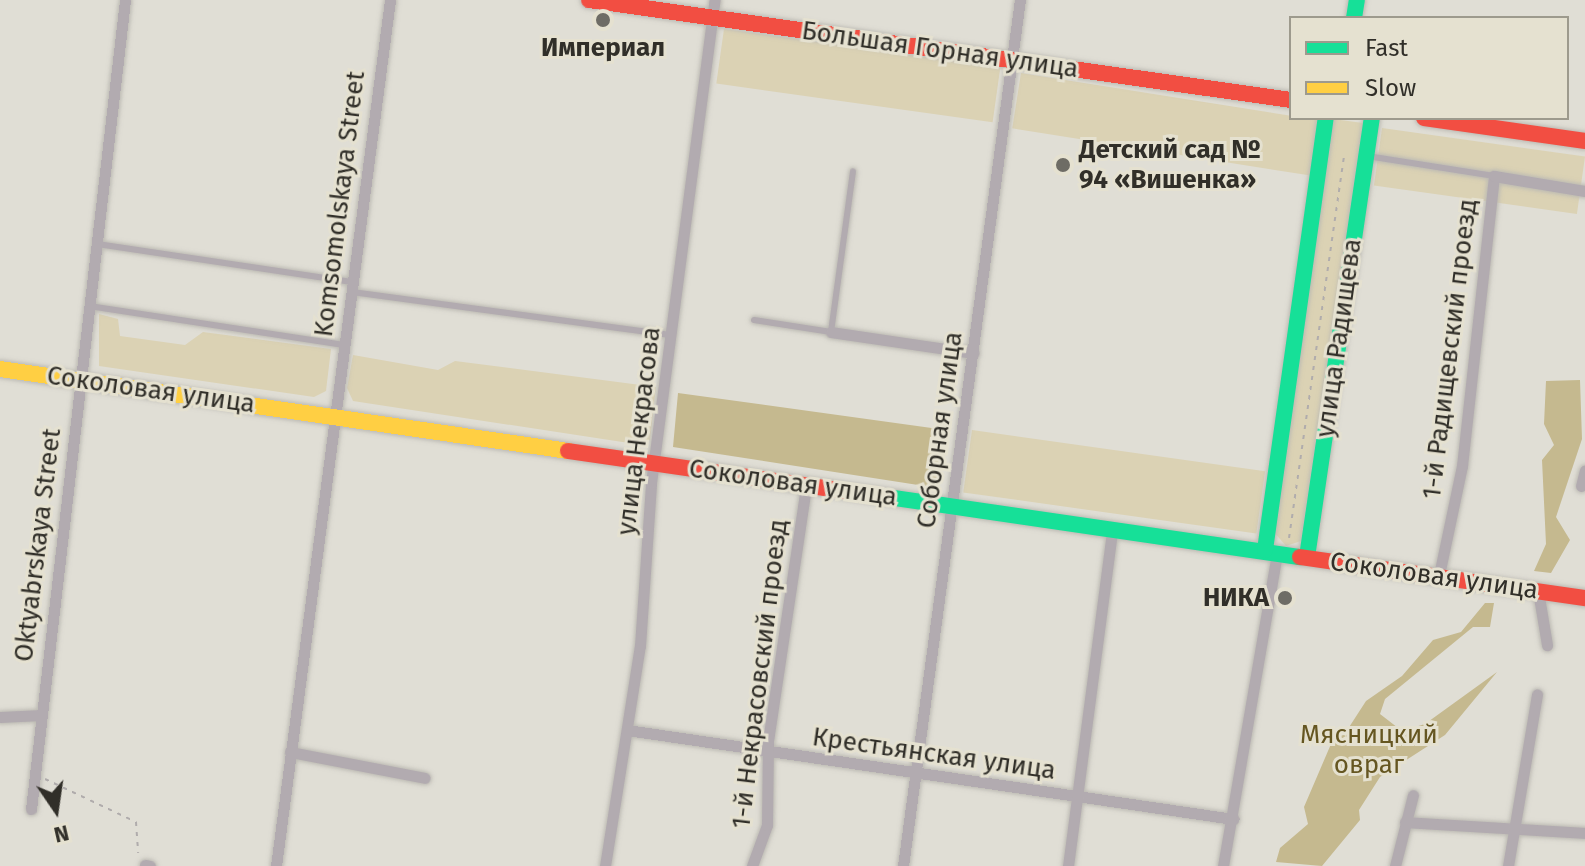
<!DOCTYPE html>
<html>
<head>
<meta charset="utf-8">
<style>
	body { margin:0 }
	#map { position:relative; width:1585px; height:866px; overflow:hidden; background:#e0ded5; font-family:"Fira Sans",sans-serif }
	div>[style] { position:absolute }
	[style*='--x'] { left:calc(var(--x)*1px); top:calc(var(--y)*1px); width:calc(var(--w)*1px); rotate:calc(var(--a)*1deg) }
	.green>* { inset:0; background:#dbd2b4; transform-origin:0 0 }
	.forest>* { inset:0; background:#c5b98f }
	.path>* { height:2px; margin-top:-1px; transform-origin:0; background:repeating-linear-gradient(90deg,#b0acac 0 4px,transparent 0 10px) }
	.roads { filter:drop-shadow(0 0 2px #bcbab3) drop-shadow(0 0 2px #bcbab3) }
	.lane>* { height:6px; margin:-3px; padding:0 3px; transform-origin:3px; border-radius:3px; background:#b2abb0 }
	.street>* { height:11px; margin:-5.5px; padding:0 5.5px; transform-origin:5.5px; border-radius:5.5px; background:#b2abb0 }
	.fast>* { height:16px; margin:-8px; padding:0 8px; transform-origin:8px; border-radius:8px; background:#16e098 }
	.slow>* { height:16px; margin:-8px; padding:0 8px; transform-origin:8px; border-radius:8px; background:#ffcf43 }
	.jam>* { height:16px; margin:-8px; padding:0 8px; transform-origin:8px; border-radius:8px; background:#f24e42 }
	.dots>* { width:22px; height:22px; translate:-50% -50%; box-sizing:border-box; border:4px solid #e5e1d0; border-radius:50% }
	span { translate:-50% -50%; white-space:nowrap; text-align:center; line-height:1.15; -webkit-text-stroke:6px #e5e1d0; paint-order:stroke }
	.poi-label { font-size:26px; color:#312f29; font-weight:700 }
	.left { translate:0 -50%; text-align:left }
	.right { translate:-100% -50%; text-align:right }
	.street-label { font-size:26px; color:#312f29 }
	.park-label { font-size:26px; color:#655621 }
	.legend { position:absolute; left:1289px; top:16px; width:280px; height:104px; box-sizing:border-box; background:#e5e1d0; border:2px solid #9d9a8d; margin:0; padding:10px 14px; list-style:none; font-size:24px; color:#312f29 }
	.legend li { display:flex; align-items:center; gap:16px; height:40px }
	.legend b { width:40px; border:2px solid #9d9a8d }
	.north { position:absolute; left:16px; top:770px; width:80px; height:80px; -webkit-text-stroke:6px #e5e1d0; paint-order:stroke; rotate:167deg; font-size:22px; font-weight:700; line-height:32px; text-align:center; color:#312f29 }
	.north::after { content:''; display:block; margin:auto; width:28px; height:36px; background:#312f29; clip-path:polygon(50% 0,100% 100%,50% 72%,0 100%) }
</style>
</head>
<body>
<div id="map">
	<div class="green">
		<i style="left:724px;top:29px;width:279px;height:55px;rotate:8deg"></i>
		<i style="left:1021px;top:73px;width:302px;height:56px;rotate:9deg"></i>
		<i style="clip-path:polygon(1333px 119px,1363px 123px,1301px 541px,1286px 546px,1274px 532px)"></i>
		<i style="left:1382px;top:128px;width:205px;height:58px;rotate:8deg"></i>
		<i style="clip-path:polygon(99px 314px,118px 319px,120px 336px,185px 345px,203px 332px,331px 349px,326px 391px,314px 397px,99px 366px)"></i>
		<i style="clip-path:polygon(353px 355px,438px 370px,455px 361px,656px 387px,650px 440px,642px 445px,353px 401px,347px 388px)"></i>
		<i style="left:972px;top:430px;width:296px;height:63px;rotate:8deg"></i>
	</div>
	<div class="forest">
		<i style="clip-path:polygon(1580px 380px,1582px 439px,1556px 517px,1570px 540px,1551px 573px,1534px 571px,1546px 544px,1542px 460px,1554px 445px,1544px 424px,1546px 381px)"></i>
		<i style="clip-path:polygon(678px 393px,946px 430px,940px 480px,931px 487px,673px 447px)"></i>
		<i style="clip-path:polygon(1485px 603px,1494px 603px,1490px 627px,1473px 627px,1385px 699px,1380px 714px,1402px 731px,1425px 724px,1497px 672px,1445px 735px,1380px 777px,1359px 810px,1360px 820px,1322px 866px,1276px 862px,1280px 848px,1308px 824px,1304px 807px,1334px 737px,1344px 735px,1366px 701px,1402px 676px,1433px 640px,1461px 632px)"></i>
	</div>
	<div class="path">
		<i style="--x:1289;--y:538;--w:388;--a:-81.8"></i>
		<i style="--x:45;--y:779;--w:101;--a:25.3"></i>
		<i style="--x:136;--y:822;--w:31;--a:86"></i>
	</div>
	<div class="roads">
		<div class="lane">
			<i style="--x:1367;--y:156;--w:129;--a:8.9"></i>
			<i style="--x:97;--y:244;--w:258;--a:8.5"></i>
			<i style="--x:352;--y:292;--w:323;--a:7.7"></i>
			<i style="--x:89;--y:306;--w:258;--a:8.7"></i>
			<i style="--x:754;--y:320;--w:78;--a:8.9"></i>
			<i style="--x:831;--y:332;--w:162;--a:-82.2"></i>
		</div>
		<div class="street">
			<i style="--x:831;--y:332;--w:144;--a:8.4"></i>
			<i style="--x:1581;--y:486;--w:16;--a:-76"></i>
			<i style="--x:1439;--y:575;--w:111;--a:-78.1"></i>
			<i style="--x:1462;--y:466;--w:292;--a:-83.7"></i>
			<i style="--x:1494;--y:176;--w:92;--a:9.4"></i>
			<i style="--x:1538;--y:591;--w:55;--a:80.5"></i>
			<i style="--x:0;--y:717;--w:42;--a:-2.7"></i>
			<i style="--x:627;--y:730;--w:613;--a:8.35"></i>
			<i style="--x:290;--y:752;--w:137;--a:10.9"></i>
			<i style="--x:31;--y:809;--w:814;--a:-83.37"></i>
			<i style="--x:1405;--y:822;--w:180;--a:3.5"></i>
			<i style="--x:145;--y:865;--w:5;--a:11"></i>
			<i style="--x:276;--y:866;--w:873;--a:-82.5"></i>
			<i style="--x:605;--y:866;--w:223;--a:-81"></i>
			<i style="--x:640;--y:646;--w:163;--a:-86.1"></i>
			<i style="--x:651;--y:483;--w:487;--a:-82.5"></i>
			<i style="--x:752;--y:866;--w:44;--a:-69.9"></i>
			<i style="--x:767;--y:825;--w:84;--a:-89.3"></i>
			<i style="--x:768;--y:741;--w:258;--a:-81.5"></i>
			<i style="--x:903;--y:866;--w:874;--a:-82.31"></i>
			<i style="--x:1068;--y:866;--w:339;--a:-82.5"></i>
			<i style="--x:1223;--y:866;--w:319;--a:-80.2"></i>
			<i style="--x:1395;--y:866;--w:73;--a:-75.8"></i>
			<i style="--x:1508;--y:866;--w:174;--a:-80.4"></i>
		</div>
		<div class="fast">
			<i style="--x:1354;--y:18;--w:18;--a:-81"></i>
			<i style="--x:881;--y:496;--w:423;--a:8.3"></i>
			<i style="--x:1265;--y:550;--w:436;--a:-82"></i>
			<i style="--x:1307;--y:557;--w:444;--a:-81.6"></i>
		</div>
		<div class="slow">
			<i style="--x:0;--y:369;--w:574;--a:8.21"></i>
		</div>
		<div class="jam">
			<i style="--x:589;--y:0;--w:709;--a:8.11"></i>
			<i style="--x:1424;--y:118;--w:163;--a:8.1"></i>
			<i style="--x:568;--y:451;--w:316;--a:8.2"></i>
			<i style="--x:1300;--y:557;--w:288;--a:8.2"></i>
		</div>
	</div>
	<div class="dots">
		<i style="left:603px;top:20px;background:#6e6c65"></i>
		<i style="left:1063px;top:165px;background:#6e6c65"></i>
		<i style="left:1285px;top:598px;background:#6e6c65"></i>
	</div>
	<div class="poi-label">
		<span style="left:603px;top:48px">Империал</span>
		<span class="left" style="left:1079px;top:165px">Детский сад №<br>94 «Вишенка»</span>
		<span class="right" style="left:1269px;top:598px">НИКА</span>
	</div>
	<div class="street-label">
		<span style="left:940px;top:50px;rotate:8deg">Большая Горная улица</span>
		<span style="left:340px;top:204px;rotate:-83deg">Komsomolskaya Street</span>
		<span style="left:1339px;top:338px;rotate:-82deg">улица Радищева</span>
		<span style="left:1450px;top:349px;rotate:-83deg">1-й Радищевский проезд</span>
		<span style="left:151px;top:390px;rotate:8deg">Соколовая улица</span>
		<span style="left:940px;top:430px;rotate:-82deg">Соборная улица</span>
		<span style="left:639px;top:431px;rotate:-83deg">улица Некрасова</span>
		<span style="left:793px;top:483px;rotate:8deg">Соколовая улица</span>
		<span style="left:38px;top:545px;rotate:-83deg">Oktyabrskaya Street</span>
		<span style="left:1434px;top:576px;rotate:8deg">Соколовая улица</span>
		<span style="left:760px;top:674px;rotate:-83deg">1-й Некрасовский проезд</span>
		<span style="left:934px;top:754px;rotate:8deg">Крестьянская улица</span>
	</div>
	<div class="park-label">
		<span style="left:1369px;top:750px">Мясницкий<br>овраг</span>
	</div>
	<ul class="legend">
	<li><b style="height:10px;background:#16e098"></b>Fast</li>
	<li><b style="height:10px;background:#ffcf43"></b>Slow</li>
	</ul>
	<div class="north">N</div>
</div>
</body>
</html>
